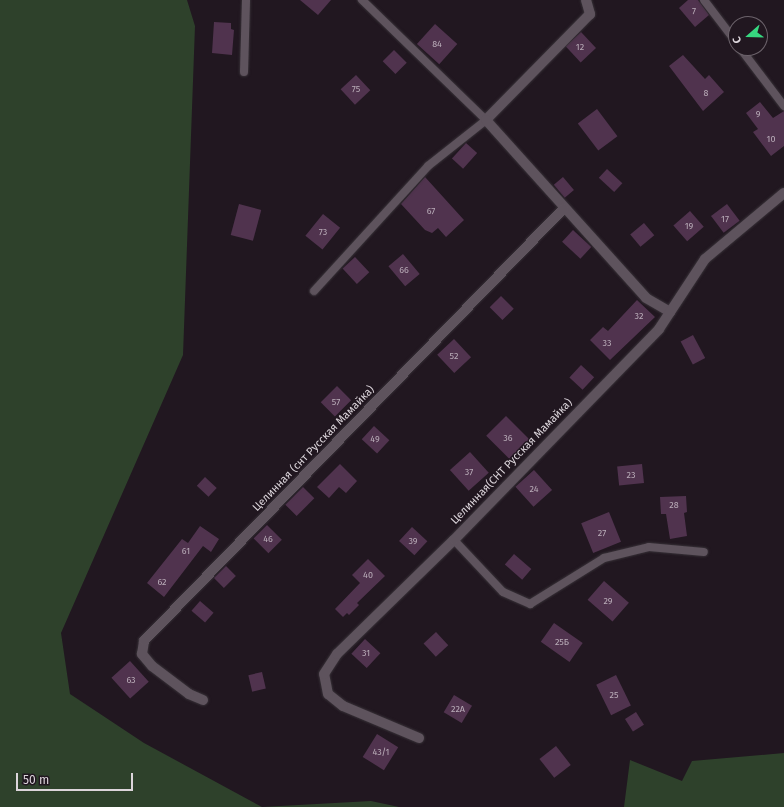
<!DOCTYPE html>
<html>
<head>
<meta charset="utf-8">
<style>
	body { margin:0 }
	#map { position:relative; width:784px; height:807px; overflow:hidden; background:#211720; font-family:"Fira Sans",sans-serif }
	div>[style] { position:absolute }
	[style*='--x'] { left:calc(var(--x)*1px); top:calc(var(--y)*1px); width:calc(var(--w)*1px); rotate:calc(var(--a)*1deg) }
	.green>* { inset:0; background:#2e412b }
	.building>* { inset:0; background:#50334e; transform-origin:0 0 }
	.roads { filter:drop-shadow(0 0 1px #383238) drop-shadow(0 0 1px #383238) }
	.lane>* { height:8px; margin:-4px; padding:0 4px; transform-origin:4px; border-radius:4px; background:#5e535d }
	.street>* { height:10px; margin:-5px; padding:0 5px; transform-origin:5px; border-radius:5px; background:#5e535d }
	span { translate:-50% -50%; white-space:nowrap; text-align:center; line-height:1.15; -webkit-text-stroke:3px #211720; paint-order:stroke }
	.number-label { font-size:9px; color:#b9acb8 }
	.number-label span { -webkit-text-stroke-width:0 }
	.street-label { font-size:11px; color:#dcd5db }
	.north { position:absolute; left:728px; top:16px; width:40px; height:40px; box-sizing:border-box; background:#211720; border:1px solid #6c636b; border-radius:50%; rotate:250deg; font-size:11px; font-weight:700; line-height:16px; text-align:center; color:#dcd5db }
	.north::after { content:''; display:block; margin:auto; width:14px; height:18px; background:#37d880; clip-path:polygon(50% 0,100% 100%,50% 72%,0 100%) }
	.scale { position:absolute; left:16px; top:773px; width:117px; height:18px; box-sizing:border-box; border:2px solid #dcd5db; border-top:0; padding-left:5px; font-size:12px; line-height:14px; white-space:nowrap; color:#dcd5db; -webkit-text-stroke:3px #211720; paint-order:stroke }
</style>
</head>
<body>
<div id="map">
	<div class="green">
		<i style="clip-path:polygon(0 0,187px 0,195px 26px,183px 355px,61px 633px,70px 694px,144px 743px,262px 807px,371px 801px,399px 807px,0 807px)"></i>
		<i style="clip-path:polygon(784px 753px,784px 807px,624px 807px,630px 760px,682px 781px,692px 761px)"></i>
	</div>
	<div class="building">
		<i style="clip-path:polygon(300px 0,331px 0,318px 15px)"></i>
		<i style="clip-path:polygon(688px 0,698px 0,709px 15px,695px 27px,679px 8px)"></i>
		<i style="clip-path:polygon(214px 22px,231px 23px,231px 29px,234px 30px,232px 55px,212px 53px)"></i>
		<i style="left:435px;top:24px;width:30px;height:27px;rotate:42deg"></i>
		<i style="left:581px;top:32px;width:22px;height:21px;rotate:47deg"></i>
		<i style="left:394px;top:50px;width:18px;height:16px;rotate:45deg"></i>
		<i style="clip-path:polygon(683px 55px,705px 79px,709px 75px,724px 92px,703px 111px,669px 66px)"></i>
		<i style="left:356px;top:75px;width:21px;height:21px;rotate:47deg"></i>
		<i style="clip-path:polygon(760px 102px,773px 118px,784px 111px,784px 146px,771px 156px,753px 132px,758px 129px,746px 113px)"></i>
		<i style="left:597px;top:109px;width:34px;height:24px;rotate:53deg"></i>
		<i style="left:466px;top:143px;width:15px;height:21px;rotate:42deg"></i>
		<i style="left:607px;top:169px;width:21px;height:12px;rotate:43deg"></i>
		<i style="clip-path:polygon(425px 177px,464px 220px,446px 237px,438px 228px,432px 233px,425px 230px,401px 204px)"></i>
		<i style="left:563px;top:177px;width:17px;height:12px;rotate:50deg"></i>
		<i style="left:239px;top:204px;width:23px;height:32px;rotate:15deg"></i>
		<i style="left:727px;top:204px;width:21px;height:20px;rotate:53deg"></i>
		<i style="left:690px;top:211px;width:21px;height:22px;rotate:49deg"></i>
		<i style="left:323px;top:214px;width:22px;height:28px;rotate:39deg"></i>
		<i style="left:644px;top:223px;width:16px;height:18px;rotate:50deg"></i>
		<i style="left:573px;top:230px;width:25px;height:16px;rotate:43deg"></i>
		<i style="left:403px;top:254px;width:26px;height:19px;rotate:50deg"></i>
		<i style="left:355px;top:257px;width:21px;height:17px;rotate:47deg"></i>
		<i style="left:501px;top:296px;width:18px;height:16px;rotate:45deg"></i>
		<i style="clip-path:polygon(637px 300px,655px 317px,610px 360px,590px 340px,603px 327px,608px 331px)"></i>
		<i style="left:693px;top:335px;width:26px;height:14px;rotate:62deg"></i>
		<i style="left:454px;top:339px;width:25px;height:23px;rotate:47deg"></i>
		<i style="left:581px;top:365px;width:18px;height:17px;rotate:43deg"></i>
		<i style="left:337px;top:386px;width:20px;height:23px;rotate:45deg"></i>
		<i style="left:506px;top:416px;width:34px;height:28px;rotate:45deg"></i>
		<i style="left:374px;top:426px;width:21px;height:18px;rotate:43deg"></i>
		<i style="left:470px;top:452px;width:28px;height:27px;rotate:48deg"></i>
		<i style="clip-path:polygon(340px 464px,357px 481px,346px 493px,339px 487px,329px 498px,317px 487px)"></i>
		<i style="left:642px;top:464px;width:19px;height:25px;rotate:84deg"></i>
		<i style="left:534px;top:470px;width:27px;height:25px;rotate:48deg"></i>
		<i style="left:205px;top:477px;width:16px;height:12px;rotate:43deg"></i>
		<i style="left:303px;top:487px;width:16px;height:25px;rotate:45deg"></i>
		<i style="clip-path:polygon(686px 496px,687px 512px,684px 513px,687px 536px,670px 539px,666px 514px,661px 514px,660px 497px)"></i>
		<i style="left:609px;top:512px;width:32px;height:30px;rotate:68deg"></i>
		<i style="left:267px;top:525px;width:21px;height:19px;rotate:45deg"></i>
		<i style="clip-path:polygon(200px 526px,219px 539px,211px 552px,203px 546px,164px 597px,147px 583px,182px 539px,188px 543px)"></i>
		<i style="left:412px;top:527px;width:21px;height:19px;rotate:43deg"></i>
		<i style="left:514px;top:554px;width:23px;height:14px;rotate:41deg"></i>
		<i style="clip-path:polygon(368px 559px,385px 576px,357px 603px,359px 605px,349px 615px,347px 613px,343px 617px,335px 609px,360px 583px,352px 575px)"></i>
		<i style="left:226px;top:566px;width:14px;height:17px;rotate:45deg"></i>
		<i style="left:604px;top:581px;width:33px;height:25px;rotate:41deg"></i>
		<i style="left:200px;top:601px;width:18px;height:13px;rotate:41deg"></i>
		<i style="left:554px;top:623px;width:35px;height:23px;rotate:35deg"></i>
		<i style="left:436px;top:632px;width:18px;height:17px;rotate:47deg"></i>
		<i style="left:365px;top:639px;width:21px;height:20px;rotate:43deg"></i>
		<i style="left:130px;top:661px;width:28px;height:25px;rotate:48deg"></i>
		<i style="left:262px;top:672px;width:17px;height:14px;rotate:77deg"></i>
		<i style="left:616px;top:675px;width:34px;height:22px;rotate:64deg"></i>
		<i style="left:454px;top:695px;width:21px;height:20px;rotate:31deg"></i>
		<i style="left:636px;top:712px;width:15px;height:13px;rotate:58deg"></i>
		<i style="left:377px;top:734px;width:25px;height:27px;rotate:32deg"></i>
		<i style="left:556px;top:746px;width:24px;height:21px;rotate:52deg"></i>
	</div>
	<div class="roads">
		<div class="lane">
			<i style="--x:704;--y:0;--w:53;--a:52.7"></i>
			<i style="--x:740;--y:48;--w:73;--a:52.8"></i>
			<i style="--x:244;--y:72;--w:72;--a:-88.4"></i>
			<i style="--x:314;--y:291;--w:169;--a:-47.6"></i>
			<i style="--x:428;--y:166;--w:74;--a:-38.4"></i>
			<i style="--x:486;--y:120;--w:173;--a:-135.9"></i>
			<i style="--x:454;--y:540;--w:71;--a:46.7"></i>
			<i style="--x:503;--y:592;--w:30;--a:24"></i>
			<i style="--x:530;--y:604;--w:87;--a:-31.9"></i>
			<i style="--x:604;--y:558;--w:46;--a:-13.7"></i>
			<i style="--x:649;--y:547;--w:55;--a:5.2"></i>
		</div>
		<div class="street">
			<i style="--x:586;--y:0;--w:15;--a:74"></i>
			<i style="--x:590;--y:14;--w:148;--a:134.5"></i>
			<i style="--x:486;--y:120;--w:239;--a:48"></i>
			<i style="--x:646;--y:298;--w:28;--a:30"></i>
			<i style="--x:203;--y:700;--w:15;--a:-157"></i>
			<i style="--x:189;--y:694;--w:46;--a:-142.9"></i>
			<i style="--x:152;--y:666;--w:16;--a:-130"></i>
			<i style="--x:142;--y:654;--w:13;--a:-81"></i>
			<i style="--x:144;--y:641;--w:603;--a:-45.87"></i>
			<i style="--x:419;--y:738;--w:82;--a:-157.2"></i>
			<i style="--x:343;--y:706;--w:19;--a:-141"></i>
			<i style="--x:328;--y:694;--w:20;--a:-101"></i>
			<i style="--x:324;--y:674;--w:24;--a:-57"></i>
			<i style="--x:337;--y:654;--w:163;--a:-44.3"></i>
			<i style="--x:454;--y:540;--w:294;--a:-45.8"></i>
			<i style="--x:659;--y:329;--w:84;--a:-56.7"></i>
			<i style="--x:705;--y:259;--w:103;--a:-39.9"></i>
		</div>
	</div>
	<div class="number-label">
		<span style="left:694px;top:11px">7</span>
		<span style="left:437px;top:44px">84</span>
		<span style="left:580px;top:47px">12</span>
		<span style="left:356px;top:89px">75</span>
		<span style="left:706px;top:93px">8</span>
		<span style="left:758px;top:114px">9</span>
		<span style="left:771px;top:139px">10</span>
		<span style="left:431px;top:211px">67</span>
		<span style="left:725px;top:219px">17</span>
		<span style="left:689px;top:226px">19</span>
		<span style="left:323px;top:232px">73</span>
		<span style="left:404px;top:270px">66</span>
		<span style="left:639px;top:316px">32</span>
		<span style="left:607px;top:343px">33</span>
		<span style="left:454px;top:356px">52</span>
		<span style="left:336px;top:402px">57</span>
		<span style="left:508px;top:438px">36</span>
		<span style="left:375px;top:439px">49</span>
		<span style="left:469px;top:472px">37</span>
		<span style="left:631px;top:475px">23</span>
		<span style="left:534px;top:489px">24</span>
		<span style="left:674px;top:505px">28</span>
		<span style="left:602px;top:533px">27</span>
		<span style="left:268px;top:539px">46</span>
		<span style="left:413px;top:541px">39</span>
		<span style="left:186px;top:551px">61</span>
		<span style="left:368px;top:575px">40</span>
		<span style="left:162px;top:582px">62</span>
		<span style="left:608px;top:601px">29</span>
		<span style="left:562px;top:642px">25Б</span>
		<span style="left:366px;top:653px">31</span>
		<span style="left:131px;top:680px">63</span>
		<span style="left:614px;top:695px">25</span>
		<span style="left:458px;top:709px">22А</span>
		<span style="left:381px;top:752px">43/1</span>
	</div>
	<div class="street-label">
		<span style="left:314px;top:449px;rotate:-46deg">Целинная (снт Русская Мамайка)</span>
		<span style="left:512px;top:462px;rotate:-46deg">Целинная(СНТ Русская Мамайка)</span>
	</div>
	<div class="north">С</div>
	<div class="scale">50 m</div>
</div>
</body>
</html>
